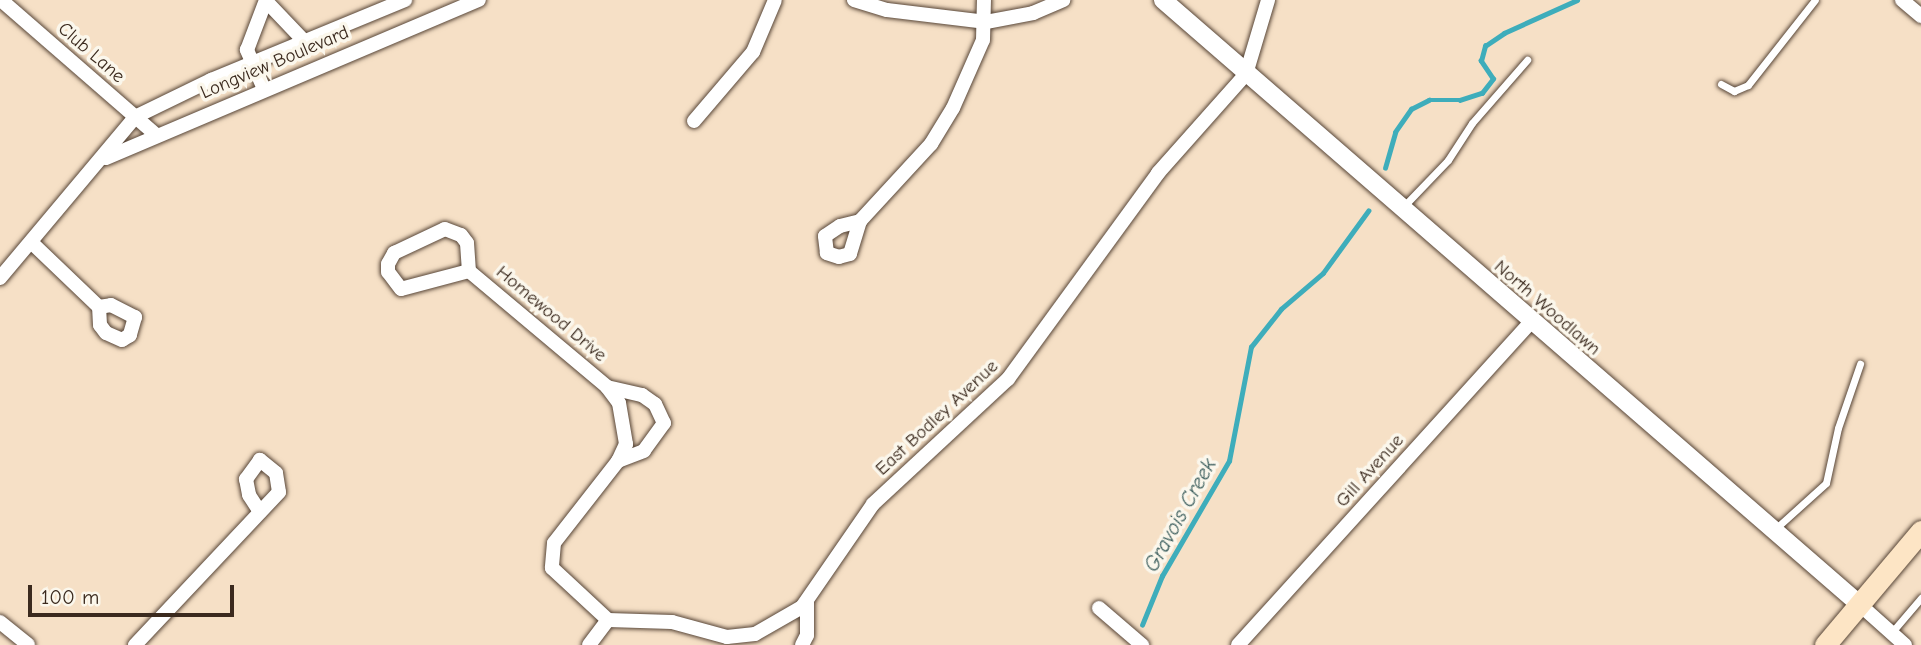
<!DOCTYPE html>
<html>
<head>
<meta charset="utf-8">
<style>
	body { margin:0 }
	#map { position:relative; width:1921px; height:645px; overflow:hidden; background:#f6e0c6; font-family:"Comic Neue",sans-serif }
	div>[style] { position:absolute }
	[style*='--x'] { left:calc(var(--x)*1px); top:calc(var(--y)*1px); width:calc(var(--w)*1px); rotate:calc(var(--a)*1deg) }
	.stream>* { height:4.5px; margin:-2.25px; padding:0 2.25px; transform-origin:2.25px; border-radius:2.25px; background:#3eadbb }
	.roads { filter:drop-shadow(0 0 2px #574537) drop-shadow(0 0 2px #574537) }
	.service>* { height:7px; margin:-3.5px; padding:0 3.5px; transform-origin:3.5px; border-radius:3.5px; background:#fff }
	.minor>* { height:14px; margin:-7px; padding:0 7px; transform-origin:7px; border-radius:7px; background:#fff }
	.tertiary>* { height:18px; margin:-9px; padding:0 9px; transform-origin:9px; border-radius:9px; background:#fff }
	.secondary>* { height:21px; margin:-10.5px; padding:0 10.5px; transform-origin:10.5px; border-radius:10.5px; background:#fde5c5 }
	span { translate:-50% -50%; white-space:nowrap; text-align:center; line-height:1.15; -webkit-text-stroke:7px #fbf7ec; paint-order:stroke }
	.street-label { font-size:19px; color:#3b2a1e }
	.water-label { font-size:21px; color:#3c5e5d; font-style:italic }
	.scale { position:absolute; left:28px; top:585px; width:206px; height:32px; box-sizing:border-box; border:4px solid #3b2a1e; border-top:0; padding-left:9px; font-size:21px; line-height:24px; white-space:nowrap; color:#3b2a1e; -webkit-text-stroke:5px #fbf7ec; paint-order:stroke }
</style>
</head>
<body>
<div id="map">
	<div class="stream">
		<i style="--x:1385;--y:168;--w:37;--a:-74"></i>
		<i style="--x:1395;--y:132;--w:28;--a:-55"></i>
		<i style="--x:1411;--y:109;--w:20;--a:-27"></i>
		<i style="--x:1429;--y:100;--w:31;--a:0"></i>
		<i style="--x:1460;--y:100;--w:23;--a:-18"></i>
		<i style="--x:1482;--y:93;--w:18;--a:-52"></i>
		<i style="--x:1493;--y:79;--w:22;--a:-124"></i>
		<i style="--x:1481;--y:61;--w:16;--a:-75"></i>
		<i style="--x:1485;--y:46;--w:23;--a:-34"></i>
		<i style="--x:1504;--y:33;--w:80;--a:-24.3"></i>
		<i style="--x:1142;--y:625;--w:53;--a:-67.8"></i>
		<i style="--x:1162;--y:576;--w:133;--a:-59.8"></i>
		<i style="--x:1229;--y:461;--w:116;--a:-79.1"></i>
		<i style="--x:1251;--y:347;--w:48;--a:-51.7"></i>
		<i style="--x:1281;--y:309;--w:55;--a:-40.6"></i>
		<i style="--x:1323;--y:273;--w:77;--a:-54"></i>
	</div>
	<div class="roads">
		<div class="service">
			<i style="--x:1721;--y:84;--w:15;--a:28"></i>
			<i style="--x:1734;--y:91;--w:15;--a:-23"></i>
			<i style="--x:1748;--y:85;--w:108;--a:-51.8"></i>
			<i style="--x:1403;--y:207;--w:65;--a:-46.2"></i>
			<i style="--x:1448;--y:160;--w:44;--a:-57"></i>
			<i style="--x:1472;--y:123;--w:84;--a:-48.9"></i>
			<i style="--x:1774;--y:530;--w:70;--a:-42.1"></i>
			<i style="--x:1826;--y:483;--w:56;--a:-77.7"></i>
			<i style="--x:1838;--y:428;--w:68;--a:-71"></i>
			<i style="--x:1892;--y:632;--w:45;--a:-49.5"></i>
		</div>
		<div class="minor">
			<i style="--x:1;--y:0;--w:204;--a:41"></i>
			<i style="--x:854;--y:0;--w:34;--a:17"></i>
			<i style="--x:887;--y:10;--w:100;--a:6.9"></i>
			<i style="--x:986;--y:22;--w:48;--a:-10.8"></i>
			<i style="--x:1033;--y:13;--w:33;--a:-23"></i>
			<i style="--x:1902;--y:0;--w:25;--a:40"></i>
			<i style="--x:266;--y:1;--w:57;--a:46.4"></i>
			<i style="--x:264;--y:89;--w:43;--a:-113.6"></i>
			<i style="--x:247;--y:50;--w:53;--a:-69.2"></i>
			<i style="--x:694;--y:121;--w:91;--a:-49.5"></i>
			<i style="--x:753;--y:52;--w:56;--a:-67.1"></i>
			<i style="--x:106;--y:158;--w:405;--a:-23"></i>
			<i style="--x:860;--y:221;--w:34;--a:107"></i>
			<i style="--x:850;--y:254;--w:11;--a:165"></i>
			<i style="--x:839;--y:257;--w:13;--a:-162"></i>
			<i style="--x:827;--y:253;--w:17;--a:-97"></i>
			<i style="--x:825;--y:236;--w:18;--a:-34"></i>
			<i style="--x:840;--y:226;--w:21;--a:-14"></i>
			<i style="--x:860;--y:221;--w:105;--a:-47.3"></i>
			<i style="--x:931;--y:144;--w:42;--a:-58.6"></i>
			<i style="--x:953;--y:108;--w:74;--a:-66.2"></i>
			<i style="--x:983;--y:40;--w:40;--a:-88.6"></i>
			<i style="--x:31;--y:242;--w:94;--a:43.7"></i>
			<i style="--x:99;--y:307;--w:12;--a:-9"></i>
			<i style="--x:111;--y:305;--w:27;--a:27"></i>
			<i style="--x:135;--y:317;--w:19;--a:106"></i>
			<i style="--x:130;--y:335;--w:9;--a:148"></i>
			<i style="--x:122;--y:340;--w:17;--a:-156"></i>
			<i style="--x:106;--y:333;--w:10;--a:-127"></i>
			<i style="--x:100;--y:325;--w:18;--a:-93"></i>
			<i style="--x:469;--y:271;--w:70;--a:165.2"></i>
			<i style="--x:401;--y:289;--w:21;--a:-127"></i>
			<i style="--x:388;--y:272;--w:8;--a:-90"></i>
			<i style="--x:388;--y:264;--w:13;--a:-61"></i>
			<i style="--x:394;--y:253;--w:56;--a:-25.2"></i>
			<i style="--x:445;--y:229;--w:17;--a:21"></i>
			<i style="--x:461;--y:235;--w:10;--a:53"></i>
			<i style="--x:467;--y:243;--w:28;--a:86"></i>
			<i style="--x:469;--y:271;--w:180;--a:40"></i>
			<i style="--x:607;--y:387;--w:20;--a:53"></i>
			<i style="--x:619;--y:403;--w:42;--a:80.3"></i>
			<i style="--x:626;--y:444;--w:19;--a:115"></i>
			<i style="--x:618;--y:461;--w:104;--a:128"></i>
			<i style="--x:554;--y:543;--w:25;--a:95"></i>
			<i style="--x:552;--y:568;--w:76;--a:42.9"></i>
			<i style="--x:0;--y:278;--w:210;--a:-50"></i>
			<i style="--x:135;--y:117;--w:85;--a:-26"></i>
			<i style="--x:211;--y:80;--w:210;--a:-22.4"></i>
			<i style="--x:607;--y:387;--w:36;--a:13"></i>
			<i style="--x:642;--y:395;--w:16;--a:35"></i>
			<i style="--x:655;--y:404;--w:21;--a:65"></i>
			<i style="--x:664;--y:423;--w:34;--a:126"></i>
			<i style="--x:644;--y:451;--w:28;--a:159"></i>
			<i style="--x:1858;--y:603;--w:63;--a:41.8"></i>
			<i style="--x:1099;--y:608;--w:57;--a:40.7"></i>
			<i style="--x:608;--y:620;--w:64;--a:1.8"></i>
			<i style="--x:672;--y:622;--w:57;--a:15.3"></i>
			<i style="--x:727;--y:637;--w:28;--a:-6"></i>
			<i style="--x:755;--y:634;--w:54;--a:-29.9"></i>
			<i style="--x:802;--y:607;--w:125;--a:-55.4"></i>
			<i style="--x:873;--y:504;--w:184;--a:-42.8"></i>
			<i style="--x:1008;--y:379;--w:255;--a:-53.9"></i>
			<i style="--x:1158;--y:173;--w:132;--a:-48.4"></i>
			<i style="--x:1246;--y:74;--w:77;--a:-73.4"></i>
			<i style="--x:0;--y:622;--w:36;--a:39"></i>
			<i style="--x:135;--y:645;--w:210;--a:-46.7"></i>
			<i style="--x:279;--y:492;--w:19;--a:-99"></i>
			<i style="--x:276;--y:473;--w:21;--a:-141"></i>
			<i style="--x:260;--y:460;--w:24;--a:126"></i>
			<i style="--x:246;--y:479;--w:16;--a:79"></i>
			<i style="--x:249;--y:495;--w:20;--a:57"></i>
			<i style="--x:589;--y:645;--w:31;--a:-53"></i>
			<i style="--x:802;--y:645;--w:11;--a:-63"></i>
			<i style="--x:807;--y:635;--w:34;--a:-90"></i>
			<i style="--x:1238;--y:645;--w:436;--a:-47.8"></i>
		</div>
		<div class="tertiary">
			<i style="--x:1163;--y:0;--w:920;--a:40.95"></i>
		</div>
		<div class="secondary">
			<i style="--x:1825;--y:645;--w:149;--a:-49.9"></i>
		</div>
	</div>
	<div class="street-label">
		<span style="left:91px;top:53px;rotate:41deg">Club Lane</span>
		<span style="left:275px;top:63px;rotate:-23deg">Longview Boulevard</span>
		<span style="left:1547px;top:308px;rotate:41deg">North Woodlawn</span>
		<span style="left:551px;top:314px;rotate:40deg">Homewood Drive</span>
		<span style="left:937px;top:418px;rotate:-43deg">East Bodley Avenue</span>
		<span style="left:1370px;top:471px;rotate:-48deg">Gill Avenue</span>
	</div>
	<div class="water-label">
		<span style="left:1180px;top:515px;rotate:-61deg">Gravois Creek</span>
	</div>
	<div class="scale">100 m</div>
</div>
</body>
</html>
